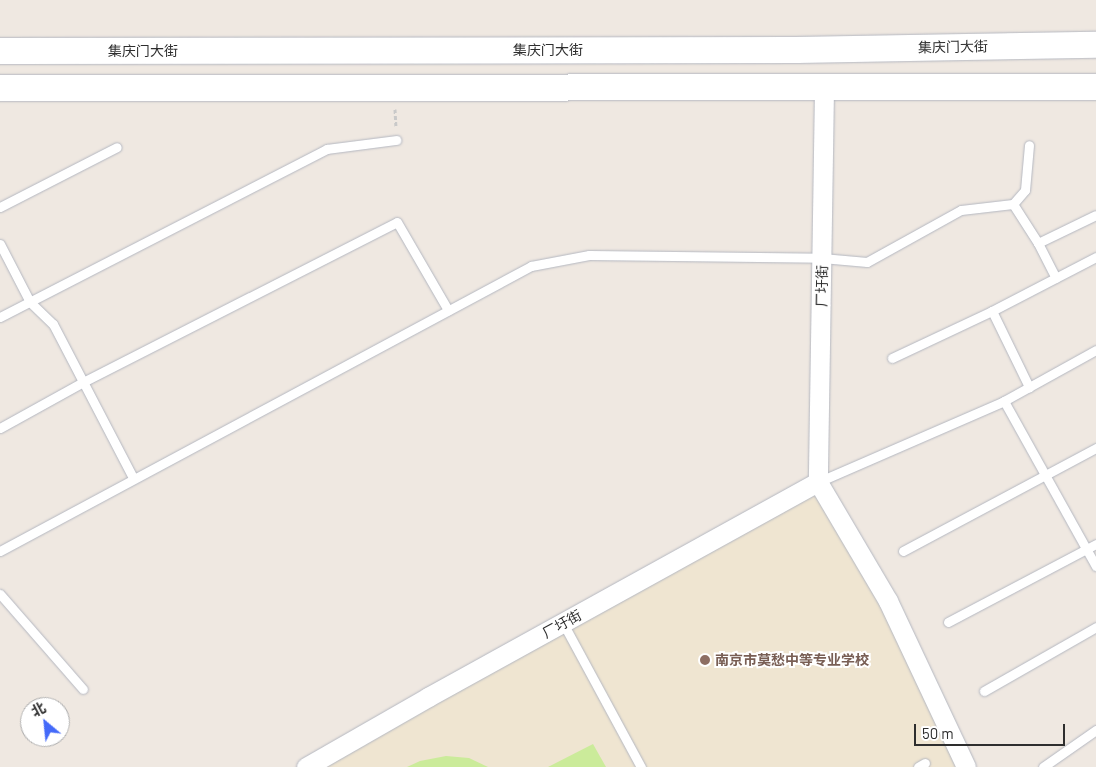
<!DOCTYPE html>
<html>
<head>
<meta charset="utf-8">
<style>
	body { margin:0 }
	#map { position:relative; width:1096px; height:767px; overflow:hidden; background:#efe8e1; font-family:Barlow,"Noto Sans SC",sans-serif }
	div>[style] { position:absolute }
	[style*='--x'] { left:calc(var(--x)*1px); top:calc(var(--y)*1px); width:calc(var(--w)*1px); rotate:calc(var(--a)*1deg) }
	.education>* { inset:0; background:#efe5d1 }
	.pitch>* { inset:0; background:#cbeb9a }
	.path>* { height:3px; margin-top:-1.5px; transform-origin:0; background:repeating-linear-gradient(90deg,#c9c9c9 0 4px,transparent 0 6.5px) }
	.roads { filter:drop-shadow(0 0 1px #b4b7c0) drop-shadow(0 0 1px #b4b7c0) }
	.lane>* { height:9px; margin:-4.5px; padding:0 4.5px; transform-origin:4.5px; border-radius:4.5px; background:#fff }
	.street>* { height:19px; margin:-9.5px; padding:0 9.5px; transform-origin:9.5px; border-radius:9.5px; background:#fff }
	.secondary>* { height:26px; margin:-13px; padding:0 13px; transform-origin:13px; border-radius:13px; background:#fff }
	.dots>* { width:14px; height:14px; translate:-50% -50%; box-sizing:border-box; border:2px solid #fff; border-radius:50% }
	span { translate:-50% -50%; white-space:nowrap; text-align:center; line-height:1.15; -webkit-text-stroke:4px #fff; paint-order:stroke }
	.street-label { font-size:14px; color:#2e2e2e }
	.education-label { font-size:14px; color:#785e54; font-weight:700 }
	.left { translate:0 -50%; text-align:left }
	.north { position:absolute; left:20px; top:697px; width:50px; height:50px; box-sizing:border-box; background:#fff; border:1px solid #ababab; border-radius:50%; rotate:332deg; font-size:14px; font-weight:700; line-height:20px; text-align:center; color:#2e2e2e }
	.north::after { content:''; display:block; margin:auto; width:18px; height:22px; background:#446af9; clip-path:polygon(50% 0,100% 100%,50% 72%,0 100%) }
	.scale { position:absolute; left:914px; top:724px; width:151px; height:22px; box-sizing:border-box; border:2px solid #2e2e2e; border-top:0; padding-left:6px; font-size:15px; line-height:18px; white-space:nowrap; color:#2e2e2e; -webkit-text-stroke:4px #fff; paint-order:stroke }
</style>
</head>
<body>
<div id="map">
	<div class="education">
		<i style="clip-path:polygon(818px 482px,966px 767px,306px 767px)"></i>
	</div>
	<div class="pitch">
		<i style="clip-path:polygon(593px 744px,606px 767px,548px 767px)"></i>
		<i style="clip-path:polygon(446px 756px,469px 758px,488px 767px,407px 767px,420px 761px)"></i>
	</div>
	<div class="path">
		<i style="--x:395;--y:109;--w:17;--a:87"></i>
	</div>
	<div class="roads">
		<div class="lane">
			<i style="--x:1013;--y:204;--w:18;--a:-49"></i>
			<i style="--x:1025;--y:190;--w:45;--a:-84.9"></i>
			<i style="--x:0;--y:207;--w:131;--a:-27.1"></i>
			<i style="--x:1038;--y:243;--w:39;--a:63"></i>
			<i style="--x:0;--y:244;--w:65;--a:62.7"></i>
			<i style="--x:30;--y:302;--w:32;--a:44"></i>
			<i style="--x:53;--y:324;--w:174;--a:62.5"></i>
			<i style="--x:992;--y:311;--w:85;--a:64"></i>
			<i style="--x:0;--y:317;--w:368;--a:-27.2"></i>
			<i style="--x:327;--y:149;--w:70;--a:-7.4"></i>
			<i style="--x:892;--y:358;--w:110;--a:-25.2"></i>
			<i style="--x:992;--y:311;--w:117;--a:-27.4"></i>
			<i style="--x:1004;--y:401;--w:189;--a:60.9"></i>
			<i style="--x:0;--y:428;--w:95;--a:-29"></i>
			<i style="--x:83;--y:382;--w:352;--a:-27"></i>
			<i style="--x:397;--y:222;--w:102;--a:59.9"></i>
			<i style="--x:818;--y:482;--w:203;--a:-23.5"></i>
			<i style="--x:1004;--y:401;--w:105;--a:-29"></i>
			<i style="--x:0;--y:551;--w:603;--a:-28.22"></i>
			<i style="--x:531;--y:266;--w:59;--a:-10.7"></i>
			<i style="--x:589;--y:255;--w:233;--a:0.7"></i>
			<i style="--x:822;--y:258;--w:45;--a:5.1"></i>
			<i style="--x:867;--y:262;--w:107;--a:-29"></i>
			<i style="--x:961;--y:210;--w:52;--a:-6.6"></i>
			<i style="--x:1013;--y:204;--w:46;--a:57.3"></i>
			<i style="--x:1038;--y:243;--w:64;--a:-25.8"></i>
			<i style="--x:903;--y:551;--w:219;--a:-28.1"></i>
			<i style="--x:0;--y:594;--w:126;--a:48.9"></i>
			<i style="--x:948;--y:622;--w:167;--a:-27.8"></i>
			<i style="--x:563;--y:623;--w:164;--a:61.6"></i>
			<i style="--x:984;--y:691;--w:129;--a:-29.7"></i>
			<i style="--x:918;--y:767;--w:8;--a:-30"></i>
			<i style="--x:1043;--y:767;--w:65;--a:-34.9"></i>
		</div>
		<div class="street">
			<i style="--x:824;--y:89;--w:393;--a:90.9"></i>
			<i style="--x:818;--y:482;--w:138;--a:59.5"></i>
			<i style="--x:888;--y:601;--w:183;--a:64.8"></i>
			<i style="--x:306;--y:767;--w:141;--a:-29.8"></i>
			<i style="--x:428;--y:697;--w:445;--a:-28.9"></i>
		</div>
		<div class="secondary">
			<i style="--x:0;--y:51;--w:797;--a:-0.07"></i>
			<i style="--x:797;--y:50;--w:299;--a:-1"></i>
			<i style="--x:0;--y:88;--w:1096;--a:-0.05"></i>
		</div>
	</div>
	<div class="dots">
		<i style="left:705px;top:660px;background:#8d6e63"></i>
	</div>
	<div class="street-label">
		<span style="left:953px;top:47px;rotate:-1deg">集庆门大街</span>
		<span style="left:548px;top:50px">集庆门大街</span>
		<span style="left:143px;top:51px">集庆门大街</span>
		<span style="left:822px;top:286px;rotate:-89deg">厂圩街</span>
		<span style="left:562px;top:624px;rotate:-29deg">厂圩街</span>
	</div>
	<div class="education-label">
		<span class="left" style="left:715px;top:660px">南京市莫愁中等专业学校</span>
	</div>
	<div class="north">北</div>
	<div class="scale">50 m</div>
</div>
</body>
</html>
